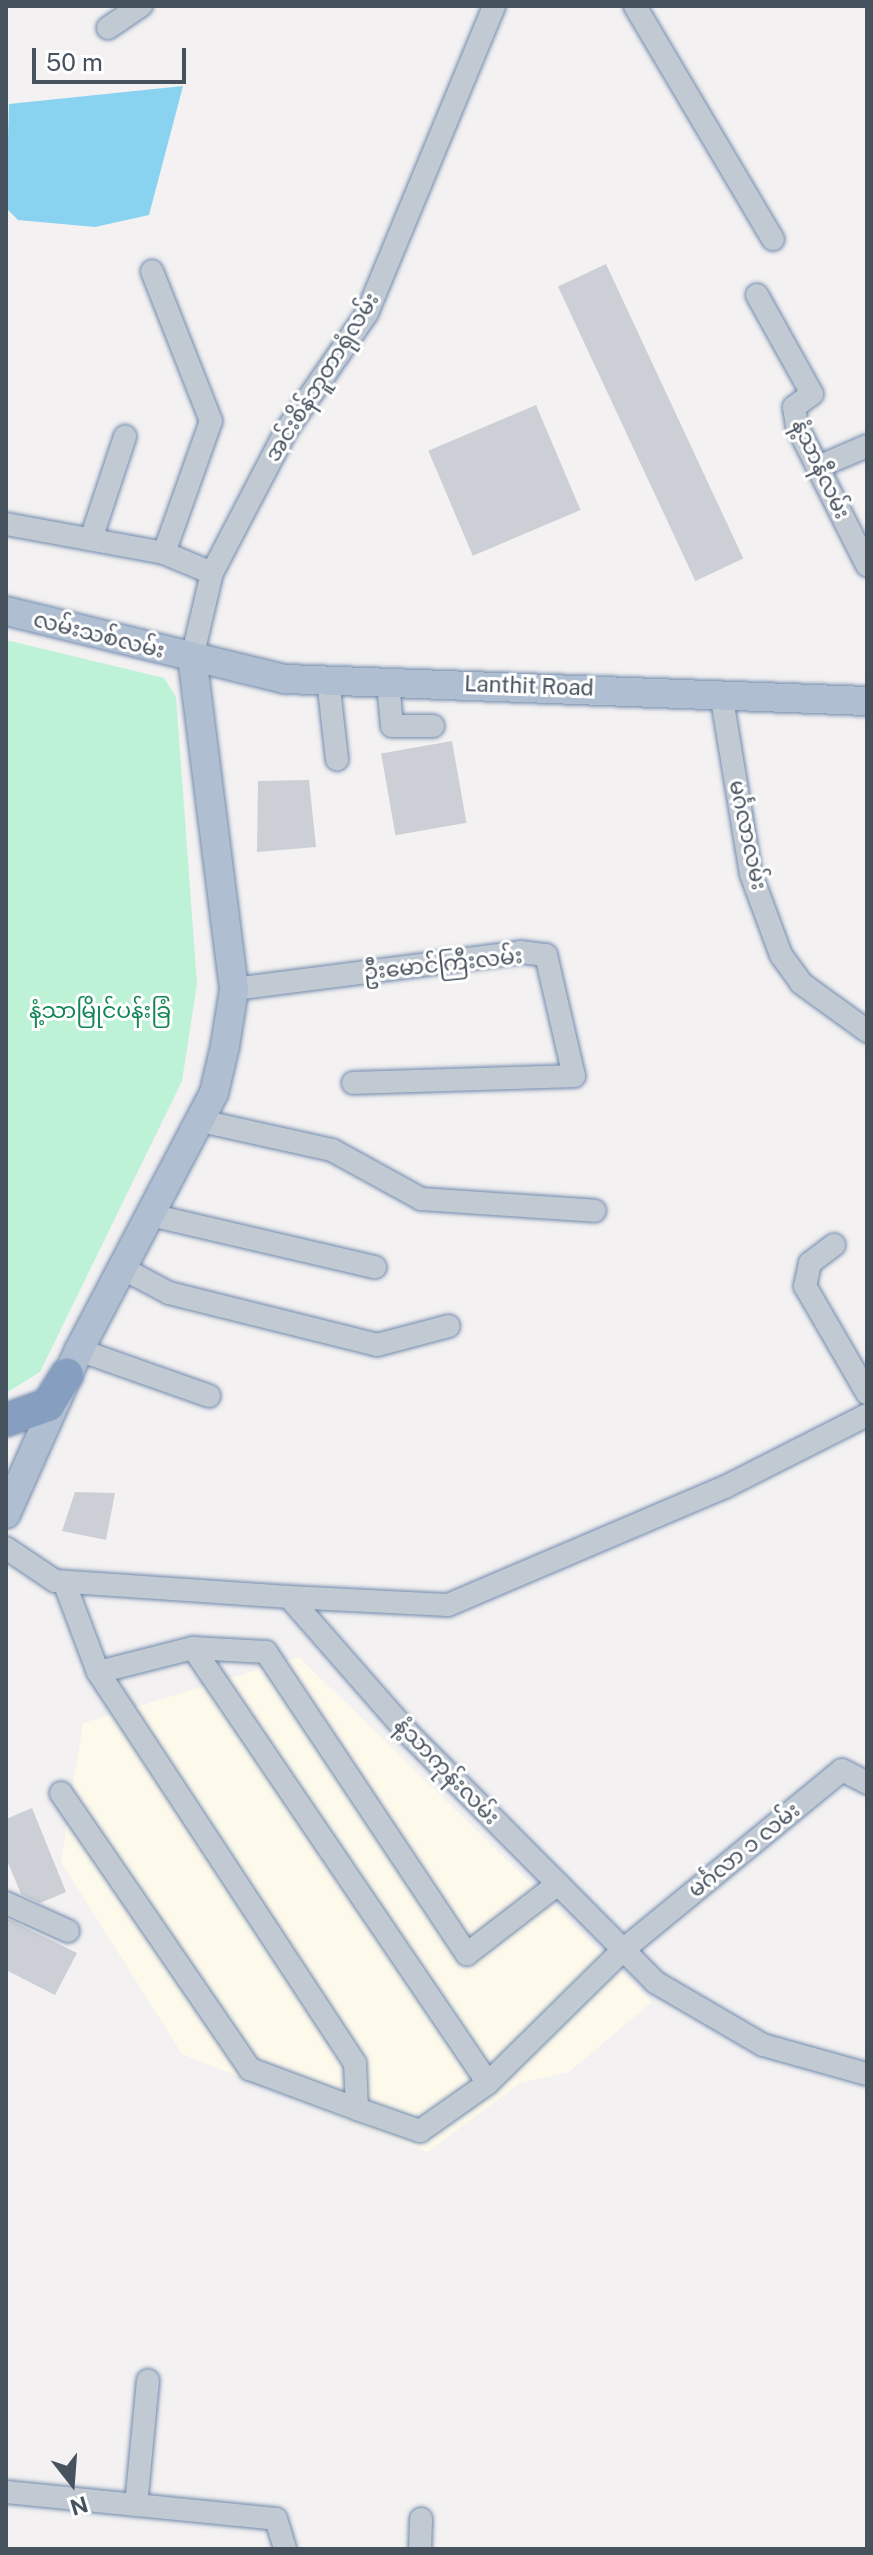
<!DOCTYPE html>
<html>
<head>
<meta charset="utf-8">
<style>
	body { margin:0 }
	#map { position:relative; width:873px; height:2555px; overflow:hidden; background:#f3f1f1; font-family:"Public Sans","Noto Sans Myanmar",sans-serif }
	div>[style] { position:absolute }
	[style*='--x'] { left:calc(var(--x)*1px); top:calc(var(--y)*1px); width:calc(var(--w)*1px); rotate:calc(var(--a)*1deg) }
	.commercial>* { inset:0; background:#fdf9eb }
	.green>* { inset:0; background:#bef2d6 }
	.water>* { inset:0; background:#89d3f1 }
	.building>* { inset:0; background:#cccfd5; transform-origin:0 0 }
	.roads { filter:drop-shadow(0 0 2px #718aad) drop-shadow(0 0 2px #718aad) }
	.minor>* { height:22px; margin:-11px; padding:0 11px; transform-origin:11px; border-radius:11px; background:#c1cad3 }
	.major>* { height:28px; margin:-14px; padding:0 14px; transform-origin:14px; border-radius:14px; background:#afbed0 }
	.highway>* { height:32px; margin:-16px; padding:0 16px; transform-origin:16px; border-radius:16px; background:#869fc1 }
	span { translate:-50% -50%; white-space:nowrap; text-align:center; line-height:1.15; -webkit-text-stroke:6px #fff; paint-order:stroke }
	.street-label { font-size:22px; color:#47525f }
	.park-label { font-size:22px; color:#138655 }
	.frame { position:absolute; inset:0; border:8px solid #47525f; pointer-events:none }
	.north { position:absolute; left:32px; top:2443px; width:80px; height:80px; -webkit-text-stroke:6px #fff; paint-order:stroke; rotate:163deg; font-size:22px; font-weight:700; line-height:32px; text-align:center; color:#47525f }
	.north::after { content:''; display:block; margin:auto; width:28px; height:36px; background:#47525f; clip-path:polygon(50% 0,100% 100%,50% 72%,0 100%) }
	.scale { position:absolute; left:32px; top:48px; width:154px; height:36px; box-sizing:border-box; border:4px solid #47525f; border-top:0; padding-left:10px; font-size:24px; line-height:28px; white-space:nowrap; color:#47525f; -webkit-text-stroke:6px #fff; paint-order:stroke }
</style>
</head>
<body>
<div id="map">
	<div class="commercial">
		<i style="clip-path:polygon(299px 1657px,652px 2002px,569px 2072px,520px 2083px,427px 2152px,182px 2054px,61px 1862px,83px 1723px)"></i>
	</div>
	<div class="green">
		<i style="clip-path:polygon(6px 640px,164px 678px,176px 697px,197px 984px,182px 1081px,40px 1372px,6px 1393px)"></i>
	</div>
	<div class="water">
		<i style="clip-path:polygon(183px 86px,149px 215px,95px 227px,18px 220px,6px 208px,9px 104px)"></i>
	</div>
	<div class="building">
		<i style="left:606px;top:264px;width:325px;height:53px;rotate:65deg"></i>
		<i style="left:536px;top:405px;width:114px;height:117px;rotate:67deg"></i>
		<i style="left:452px;top:741px;width:83px;height:72px;rotate:80deg"></i>
		<i style="clip-path:polygon(309px 780px,316px 847px,257px 852px,258px 781px)"></i>
		<i style="clip-path:polygon(75px 1492px,115px 1493px,106px 1540px,62px 1531px)"></i>
		<i style="clip-path:polygon(32px 1808px,66px 1892px,40px 1903px,21px 1894px,6px 1858px,6px 1819px)"></i>
		<i style="clip-path:polygon(6px 1918px,77px 1953px,55px 1995px,6px 1970px)"></i>
	</div>
	<div class="roads">
		<div class="minor">
			<i style="--x:635;--y:6;--w:271;--a:59.4"></i>
			<i style="--x:108;--y:28;--w:40;--a:-34"></i>
			<i style="--x:757;--y:295;--w:113;--a:60.9"></i>
			<i style="--x:812;--y:394;--w:22;--a:144"></i>
			<i style="--x:794;--y:407;--w:19;--a:81"></i>
			<i style="--x:797;--y:426;--w:156;--a:63.3"></i>
			<i style="--x:818;--y:467;--w:53;--a:-23.2"></i>
			<i style="--x:6;--y:524;--w:161;--a:10.4"></i>
			<i style="--x:164;--y:553;--w:140;--a:-70.4"></i>
			<i style="--x:211;--y:421;--w:161;--a:-111.5"></i>
			<i style="--x:91;--y:539;--w:108;--a:-71.6"></i>
			<i style="--x:164;--y:553;--w:52;--a:22.6"></i>
			<i style="--x:192;--y:658;--w:87;--a:-76.8"></i>
			<i style="--x:212;--y:573;--w:160;--a:-62.5"></i>
			<i style="--x:286;--y:431;--w:143;--a:-55.5"></i>
			<i style="--x:367;--y:313;--w:332;--a:-67.5"></i>
			<i style="--x:328;--y:680;--w:80;--a:83.5"></i>
			<i style="--x:388;--y:682;--w:44;--a:84.8"></i>
			<i style="--x:392;--y:726;--w:41;--a:0"></i>
			<i style="--x:721;--y:693;--w:183;--a:80.6"></i>
			<i style="--x:751;--y:874;--w:86;--a:69.7"></i>
			<i style="--x:781;--y:955;--w:34;--a:54"></i>
			<i style="--x:801;--y:983;--w:82;--a:36"></i>
			<i style="--x:234;--y:989;--w:289;--a:-7.3"></i>
			<i style="--x:521;--y:952;--w:25;--a:7"></i>
			<i style="--x:546;--y:955;--w:124;--a:77"></i>
			<i style="--x:574;--y:1076;--w:221;--a:178.2"></i>
			<i style="--x:201;--y:1121;--w:134;--a:12.5"></i>
			<i style="--x:332;--y:1150;--w:102;--a:28.8"></i>
			<i style="--x:421;--y:1199;--w:174;--a:3.9"></i>
			<i style="--x:155;--y:1216;--w:226;--a:13.1"></i>
			<i style="--x:834;--y:1245;--w:30;--a:143"></i>
			<i style="--x:810;--y:1263;--w:24;--a:102"></i>
			<i style="--x:805;--y:1286;--w:124;--a:59.9"></i>
			<i style="--x:122;--y:1268;--w:53;--a:28"></i>
			<i style="--x:169;--y:1293;--w:214;--a:14"></i>
			<i style="--x:377;--y:1345;--w:74;--a:-14.8"></i>
			<i style="--x:79;--y:1350;--w:138;--a:19.5"></i>
			<i style="--x:6;--y:1548;--w:59;--a:34"></i>
			<i style="--x:55;--y:1581;--w:235;--a:3.9"></i>
			<i style="--x:289;--y:1597;--w:181;--a:48.8"></i>
			<i style="--x:408;--y:1733;--w:351;--a:45.2"></i>
			<i style="--x:655;--y:1982;--w:125;--a:30.3"></i>
			<i style="--x:763;--y:2045;--w:108;--a:15.6"></i>
			<i style="--x:64;--y:1582;--w:96;--a:69.3"></i>
			<i style="--x:98;--y:1672;--w:468;--a:56.7"></i>
			<i style="--x:355;--y:2063;--w:46;--a:87.5"></i>
			<i style="--x:357;--y:2109;--w:67;--a:19.2"></i>
			<i style="--x:420;--y:2131;--w:83;--a:-35.2"></i>
			<i style="--x:488;--y:2083;--w:526;--a:-124.14"></i>
			<i style="--x:193;--y:1648;--w:98;--a:165.8"></i>
			<i style="--x:289;--y:1597;--w:159;--a:2.9"></i>
			<i style="--x:448;--y:1605;--w:301;--a:-23.1"></i>
			<i style="--x:725;--y:1487;--w:159;--a:-26.9"></i>
			<i style="--x:193;--y:1648;--w:73;--a:3.1"></i>
			<i style="--x:266;--y:1652;--w:363;--a:56.4"></i>
			<i style="--x:467;--y:1954;--w:115;--a:-37.6"></i>
			<i style="--x:61;--y:1793;--w:335;--a:55.6"></i>
			<i style="--x:250;--y:2069;--w:114;--a:20.5"></i>
			<i style="--x:6;--y:1903;--w:68;--a:24.3"></i>
			<i style="--x:488;--y:2083;--w:190;--a:-44.6"></i>
			<i style="--x:623;--y:1950;--w:283;--a:-39.4"></i>
			<i style="--x:842;--y:1770;--w:28;--a:27"></i>
			<i style="--x:6;--y:2492;--w:271;--a:5.7"></i>
			<i style="--x:276;--y:2519;--w:31;--a:73"></i>
			<i style="--x:136;--y:2505;--w:125;--a:-84.5"></i>
			<i style="--x:420;--y:2549;--w:30;--a:-88"></i>
		</div>
		<div class="major">
			<i style="--x:6;--y:611;--w:288;--a:13.7"></i>
			<i style="--x:286;--y:679;--w:581;--a:2.17"></i>
			<i style="--x:6;--y:1514;--w:180;--a:-66"></i>
			<i style="--x:79;--y:1350;--w:290;--a:-62.3"></i>
			<i style="--x:214;--y:1093;--w:48;--a:-76.8"></i>
			<i style="--x:225;--y:1046;--w:58;--a:-81"></i>
			<i style="--x:234;--y:989;--w:334;--a:-97.2"></i>
		</div>
		<div class="highway">
			<i style="--x:6;--y:1420;--w:45;--a:-19.7"></i>
			<i style="--x:48;--y:1405;--w:36;--a:-58"></i>
		</div>
	</div>
	<div class="street-label">
		<span style="left:322px;top:377px;rotate:-58deg">အင်းစိန်ဘူတာရုံလမ်း</span>
		<span style="left:821px;top:469px;rotate:65deg">နံ့သာနီလမ်း</span>
		<span style="left:99px;top:635px;rotate:14deg">လမ်းသစ်လမ်း</span>
		<span style="left:529px;top:686px;rotate:2deg">Lanthit Road</span>
		<span style="left:748px;top:835px;rotate:78deg">မင်္ဂလာလမ်း</span>
		<span style="left:443px;top:964px;rotate:-6deg">ဦးမောင်ကြီးလမ်း</span>
		<span style="left:447px;top:1771px;rotate:46deg">နံ့သာကုန်းလမ်း</span>
		<span style="left:744px;top:1850px;rotate:-39deg">မင်္ဂလာ ၁ လမ်း</span>
	</div>
	<div class="park-label">
		<span style="left:100px;top:1011px">နံ့သာမြိုင်ပန်းခြံ</span>
	</div>
	<div class="frame"></div>
	<div class="north">N</div>
	<div class="scale">50 m</div>
</div>
</body>
</html>
